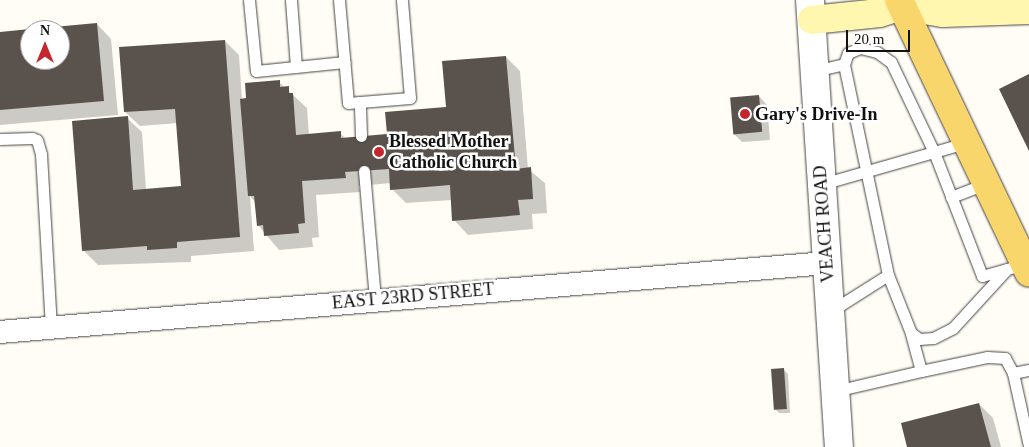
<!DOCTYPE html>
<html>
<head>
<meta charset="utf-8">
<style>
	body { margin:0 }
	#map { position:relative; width:1029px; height:447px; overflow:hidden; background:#fffdf5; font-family:Georgia,serif }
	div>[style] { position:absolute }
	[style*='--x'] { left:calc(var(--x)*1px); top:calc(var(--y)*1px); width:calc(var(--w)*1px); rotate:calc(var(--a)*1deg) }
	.shadow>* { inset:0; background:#0003 }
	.building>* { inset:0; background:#5a524d; transform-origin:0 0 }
	.roads { filter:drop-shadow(0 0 1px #444) drop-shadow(0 0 1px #444) }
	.service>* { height:11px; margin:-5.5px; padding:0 5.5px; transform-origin:5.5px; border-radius:5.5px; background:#fff }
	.minor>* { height:22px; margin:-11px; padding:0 11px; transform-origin:11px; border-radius:11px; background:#fff }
	.tertiary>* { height:28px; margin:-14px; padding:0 14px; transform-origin:14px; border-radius:14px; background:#fff }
	.secondary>* { height:28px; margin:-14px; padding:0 14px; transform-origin:14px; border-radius:14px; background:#fff6b0 }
	.primary>* { height:28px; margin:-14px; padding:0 14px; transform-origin:14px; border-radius:14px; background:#f9d66b }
	.dots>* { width:14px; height:14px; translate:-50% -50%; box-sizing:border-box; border:2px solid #fff; border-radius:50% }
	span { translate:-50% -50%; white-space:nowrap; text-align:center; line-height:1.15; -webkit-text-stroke:5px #fff; paint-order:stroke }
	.poi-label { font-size:18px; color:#111; font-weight:700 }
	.left { translate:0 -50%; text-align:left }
	.street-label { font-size:18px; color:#111 }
	.north { position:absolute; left:20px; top:20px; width:50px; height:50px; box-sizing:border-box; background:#fff; border:1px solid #a0a0a0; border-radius:50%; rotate:0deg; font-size:14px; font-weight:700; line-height:20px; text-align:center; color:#111 }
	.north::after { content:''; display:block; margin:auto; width:18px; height:22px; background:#c4262e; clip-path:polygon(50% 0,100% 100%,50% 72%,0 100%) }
	.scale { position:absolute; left:846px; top:30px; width:64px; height:22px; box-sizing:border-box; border:2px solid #111; border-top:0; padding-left:6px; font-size:15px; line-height:18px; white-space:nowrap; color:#111; -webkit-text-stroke:4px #fff; paint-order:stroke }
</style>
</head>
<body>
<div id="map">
	<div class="shadow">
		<i style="clip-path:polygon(97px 24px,111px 39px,118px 115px,0 125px,0 33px,30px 30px,30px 60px,60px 60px,60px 30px,31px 30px)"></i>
		<i style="clip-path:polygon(225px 41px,239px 55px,242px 100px,279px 82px,307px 108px,309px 135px,340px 133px,346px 139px,388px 135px,447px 108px,506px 57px,520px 71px,528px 169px,545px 183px,547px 213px,532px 214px,533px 229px,468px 235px,454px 220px,452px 200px,406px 203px,392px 189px,391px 183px,359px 186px,360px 192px,316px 195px,319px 237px,312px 238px,313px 247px,279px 250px,258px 225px,256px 203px,250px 196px,254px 251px,191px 256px,191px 262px,98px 265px,84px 251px,127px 118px,142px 132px,146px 190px,182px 188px,178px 123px,140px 126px,125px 112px)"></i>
		<i style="clip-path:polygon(759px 96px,767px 105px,770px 140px,742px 142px,734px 134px)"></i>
		<i style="clip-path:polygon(784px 370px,788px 374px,790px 413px,779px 413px,775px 409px)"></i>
		<i style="clip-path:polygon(979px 404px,993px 418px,1001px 447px,909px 447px)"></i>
	</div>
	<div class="building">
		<i style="clip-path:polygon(97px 23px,104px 101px,0 110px,0 32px,30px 29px,30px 60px,60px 60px,60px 30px,32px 29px)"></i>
		<i style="clip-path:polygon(225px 40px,240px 237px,177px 242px,177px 248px,147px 250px,147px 246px,82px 251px,72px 121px,128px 116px,133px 190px,181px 186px,175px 109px,124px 112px,119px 47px)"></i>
		<i style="clip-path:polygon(506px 56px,516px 169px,531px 167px,533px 199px,518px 200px,520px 215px,452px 221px,450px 185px,390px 190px,389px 169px,345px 172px,346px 178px,302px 181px,305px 223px,298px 224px,299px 233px,264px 236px,263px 225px,257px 226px,254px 196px,248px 196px,240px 99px,246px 98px,245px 83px,280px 80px,280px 87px,289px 86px,289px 93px,293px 93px,296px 135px,341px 131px,341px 138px,387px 134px,385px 112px,446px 107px,442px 61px)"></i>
		<i style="clip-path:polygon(1029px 74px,1029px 151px,999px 89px)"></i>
		<i style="left:759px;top:95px;width:37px;height:29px;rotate:85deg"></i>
		<i style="left:784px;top:368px;width:41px;height:13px;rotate:86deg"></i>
		<i style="clip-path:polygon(979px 403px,991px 447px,907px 447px,901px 423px)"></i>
	</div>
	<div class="roads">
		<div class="service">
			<i style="--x:249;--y:0;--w:71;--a:84.4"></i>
			<i style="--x:256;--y:71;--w:89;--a:-5.8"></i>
			<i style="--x:291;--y:0;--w:67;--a:85.7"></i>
			<i style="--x:339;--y:0;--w:103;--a:85"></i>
			<i style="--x:348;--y:103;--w:12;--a:-5"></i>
			<i style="--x:814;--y:71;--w:31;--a:-13"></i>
			<i style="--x:361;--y:136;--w:34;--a:-92"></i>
			<i style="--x:360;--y:102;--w:50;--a:-4.6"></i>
			<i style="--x:410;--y:98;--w:98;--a:-94.7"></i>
			<i style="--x:0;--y:139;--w:32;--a:-2"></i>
			<i style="--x:32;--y:138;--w:5;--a:22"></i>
			<i style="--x:37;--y:140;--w:15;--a:74"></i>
			<i style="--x:41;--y:154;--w:173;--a:86.7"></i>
			<i style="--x:364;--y:171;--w:128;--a:85.1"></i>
			<i style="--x:822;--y:184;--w:149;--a:-16"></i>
			<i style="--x:951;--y:197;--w:36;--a:-21"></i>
			<i style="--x:1007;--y:269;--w:80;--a:132.5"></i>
			<i style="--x:953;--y:328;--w:22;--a:153"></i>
			<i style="--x:933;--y:338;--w:14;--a:176"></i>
			<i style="--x:919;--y:339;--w:10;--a:-143"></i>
			<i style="--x:911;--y:333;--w:62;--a:-111.6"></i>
			<i style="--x:888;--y:275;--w:216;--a:-101.8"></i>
			<i style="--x:844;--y:64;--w:12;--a:-70"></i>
			<i style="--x:848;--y:53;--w:13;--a:-23"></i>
			<i style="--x:860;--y:48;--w:17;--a:13"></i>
			<i style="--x:877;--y:52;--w:17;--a:36"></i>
			<i style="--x:891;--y:62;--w:100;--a:64.5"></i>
			<i style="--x:934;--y:152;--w:133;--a:68.8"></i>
			<i style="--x:982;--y:276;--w:45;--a:-15.6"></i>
			<i style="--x:831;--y:311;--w:67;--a:-32.3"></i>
			<i style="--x:921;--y:371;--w:67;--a:-12"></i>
			<i style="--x:987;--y:357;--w:18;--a:3"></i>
			<i style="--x:1005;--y:358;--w:17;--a:62"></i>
			<i style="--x:1013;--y:373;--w:75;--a:77.6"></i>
			<i style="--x:1013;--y:373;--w:16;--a:-11"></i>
			<i style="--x:835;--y:391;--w:88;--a:-13.1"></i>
			<i style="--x:921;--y:371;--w:39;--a:-105"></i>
		</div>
		<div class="minor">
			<i style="--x:0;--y:332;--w:830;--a:-4.77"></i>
		</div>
		<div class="tertiary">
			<i style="--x:810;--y:0;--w:448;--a:86.3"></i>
		</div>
		<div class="secondary">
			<i style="--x:890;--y:0;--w:13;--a:29"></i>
			<i style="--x:901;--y:6;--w:43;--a:9.5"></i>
			<i style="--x:943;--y:13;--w:86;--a:-2"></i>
			<i style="--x:812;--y:20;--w:68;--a:-5.9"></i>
			<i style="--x:880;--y:13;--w:22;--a:-18"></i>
		</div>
		<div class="primary">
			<i style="--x:899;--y:0;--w:302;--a:64.5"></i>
		</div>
	</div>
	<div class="dots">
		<i style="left:745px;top:114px;background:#c4262e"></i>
		<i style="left:379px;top:152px;background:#c4262e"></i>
	</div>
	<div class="poi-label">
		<span class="left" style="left:755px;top:114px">Gary's Drive-In</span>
		<span class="left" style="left:389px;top:152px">Blessed Mother<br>Catholic Church</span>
	</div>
	<div class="street-label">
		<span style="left:824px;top:224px;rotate:-94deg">VEACH ROAD</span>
		<span style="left:413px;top:296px;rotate:-5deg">EAST 23RD STREET</span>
	</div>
	<div class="north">N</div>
	<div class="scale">20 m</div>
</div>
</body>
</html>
